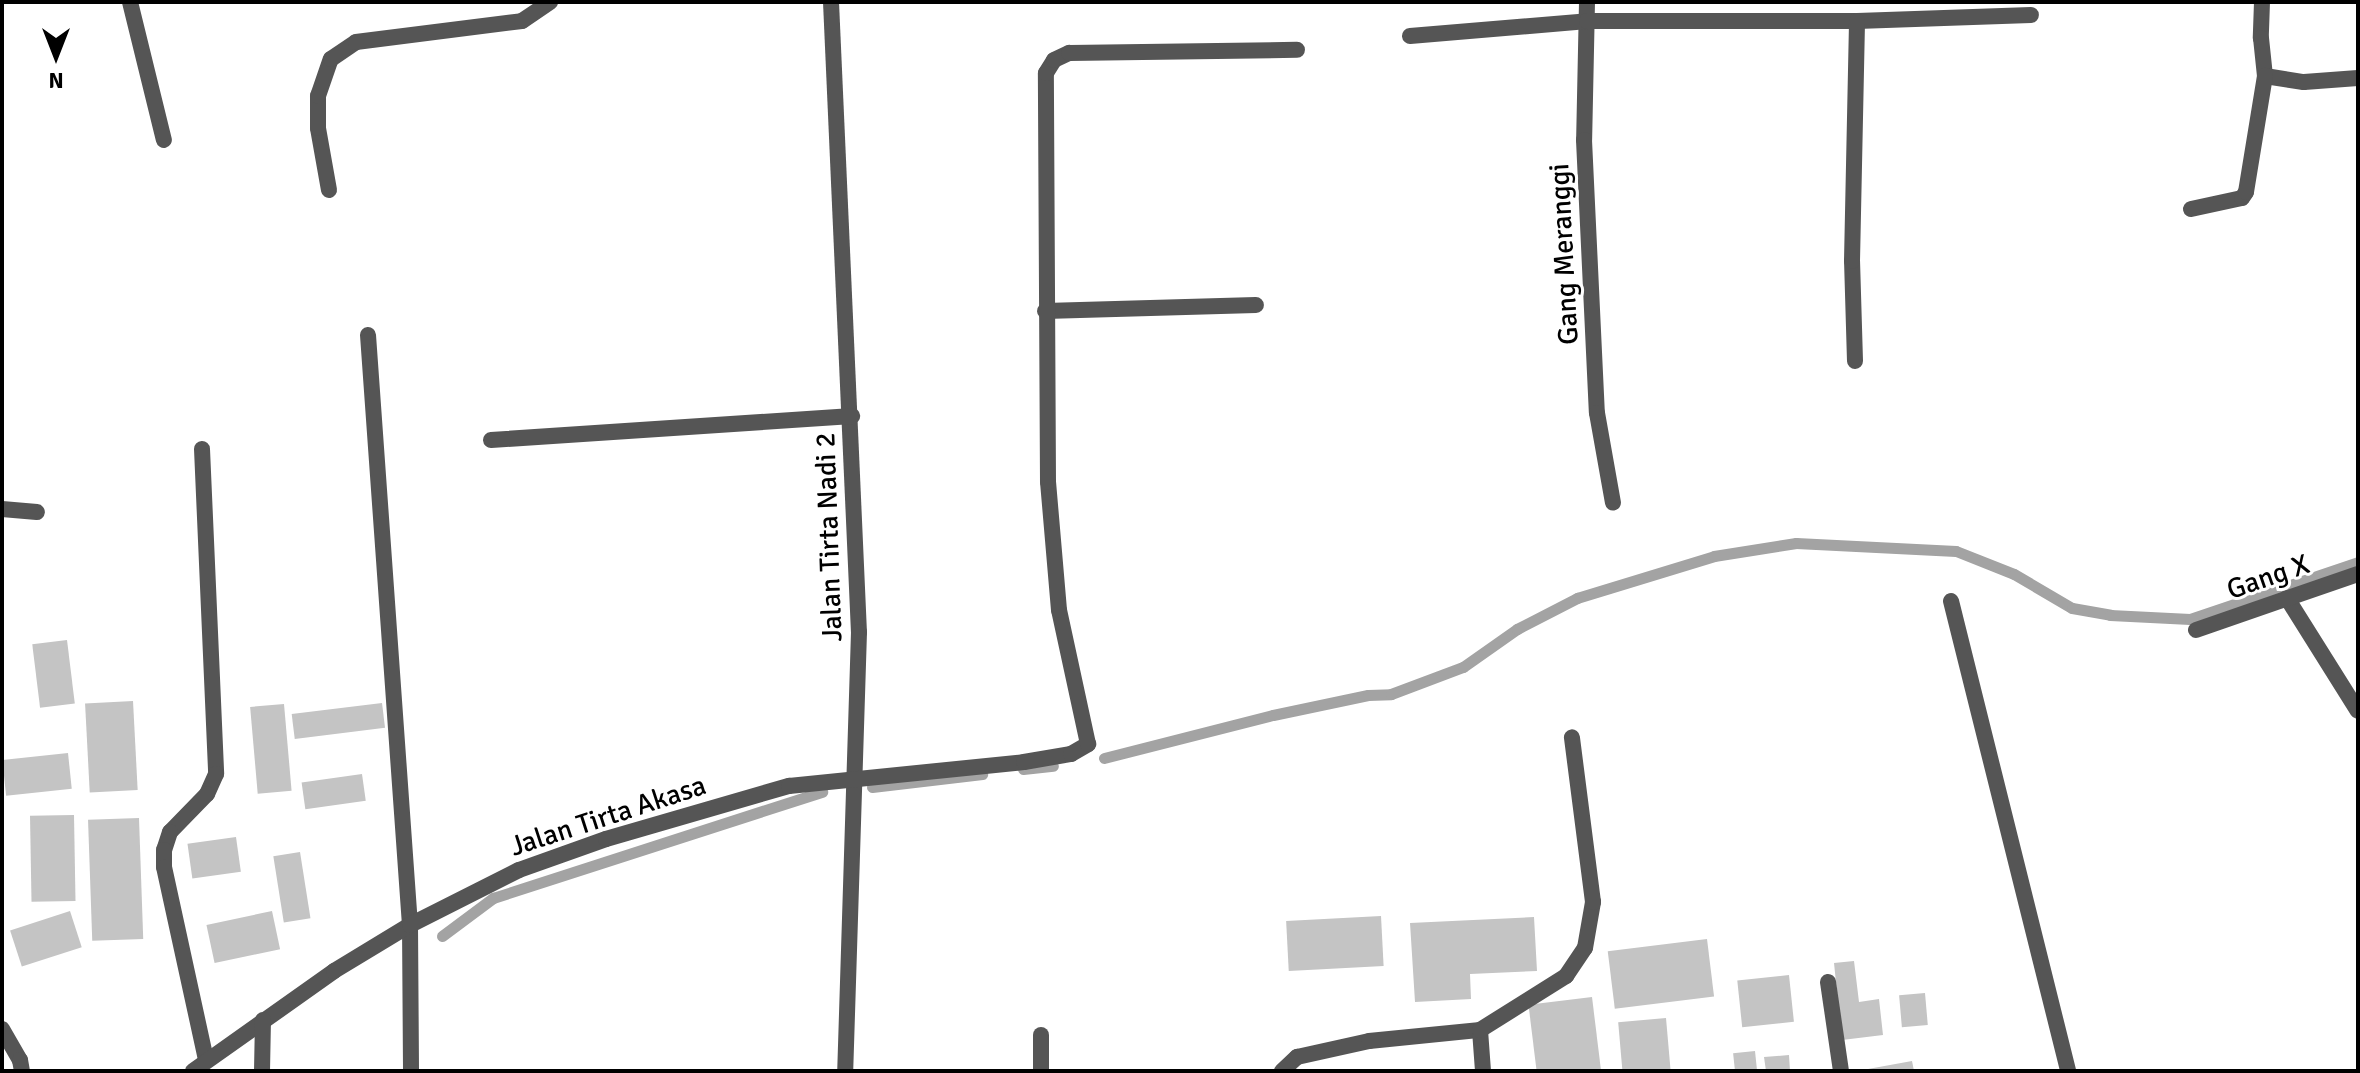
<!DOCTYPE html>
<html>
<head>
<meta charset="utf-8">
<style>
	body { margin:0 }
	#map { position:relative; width:2360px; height:1073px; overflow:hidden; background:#fff; font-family:Signika,sans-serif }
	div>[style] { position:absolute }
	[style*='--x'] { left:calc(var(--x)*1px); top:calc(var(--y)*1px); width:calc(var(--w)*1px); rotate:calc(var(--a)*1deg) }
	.stream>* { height:11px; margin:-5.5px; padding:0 5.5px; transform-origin:5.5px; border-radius:5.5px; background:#a3a3a3 }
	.building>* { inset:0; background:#c4c4c4; transform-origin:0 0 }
	.lane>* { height:16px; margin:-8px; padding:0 8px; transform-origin:8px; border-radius:8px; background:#555 }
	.street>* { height:16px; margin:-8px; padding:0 8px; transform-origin:8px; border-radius:8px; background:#555 }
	span { translate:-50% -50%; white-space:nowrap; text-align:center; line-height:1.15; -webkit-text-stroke:6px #fff; paint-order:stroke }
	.street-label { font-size:28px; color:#000 }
	.frame { position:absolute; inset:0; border:4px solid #000; pointer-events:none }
	.north { position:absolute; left:16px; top:16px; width:80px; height:80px; -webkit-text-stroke:6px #fff; paint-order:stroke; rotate:180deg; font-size:22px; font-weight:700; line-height:32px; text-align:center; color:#000 }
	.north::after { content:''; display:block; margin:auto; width:28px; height:36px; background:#000; clip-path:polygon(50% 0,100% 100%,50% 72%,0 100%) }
</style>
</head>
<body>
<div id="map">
	<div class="stream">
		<i style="--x:1104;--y:758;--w:174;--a:-14.3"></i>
		<i style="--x:1273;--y:715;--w:97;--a:-11.9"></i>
		<i style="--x:1368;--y:695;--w:23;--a:-2"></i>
		<i style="--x:1391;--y:694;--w:77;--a:-20.6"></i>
		<i style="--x:1463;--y:667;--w:66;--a:-35.1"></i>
		<i style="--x:1517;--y:629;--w:68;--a:-27.3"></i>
		<i style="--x:1577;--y:598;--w:143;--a:-17"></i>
		<i style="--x:1714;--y:556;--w:83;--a:-9"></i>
		<i style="--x:1796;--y:543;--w:160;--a:2.9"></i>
		<i style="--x:1956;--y:551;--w:62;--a:21.6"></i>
		<i style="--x:2014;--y:574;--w:67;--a:30.4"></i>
		<i style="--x:2072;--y:608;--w:39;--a:10"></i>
		<i style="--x:2110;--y:615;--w:80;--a:2.9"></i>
		<i style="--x:2190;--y:619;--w:177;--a:-18.7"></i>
		<i style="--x:1023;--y:769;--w:30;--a:-6"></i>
		<i style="--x:872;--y:787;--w:111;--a:-6.7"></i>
		<i style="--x:442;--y:936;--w:64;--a:-36.7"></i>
		<i style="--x:493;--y:898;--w:346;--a:-17.9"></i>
	</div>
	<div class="building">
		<i style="left:67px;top:640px;width:64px;height:35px;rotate:83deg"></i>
		<i style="left:133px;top:701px;width:89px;height:48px;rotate:87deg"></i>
		<i style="left:382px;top:703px;width:25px;height:91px;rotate:83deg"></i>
		<i style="left:284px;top:704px;width:87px;height:34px;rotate:85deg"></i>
		<i style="left:68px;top:753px;width:36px;height:66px;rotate:84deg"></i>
		<i style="left:362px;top:774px;width:27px;height:61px;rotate:82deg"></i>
		<i style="left:74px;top:815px;width:86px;height:44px;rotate:89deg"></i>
		<i style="left:139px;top:818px;width:121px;height:51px;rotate:88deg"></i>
		<i style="left:236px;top:837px;width:35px;height:49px;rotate:82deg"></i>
		<i style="left:300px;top:852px;width:67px;height:27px;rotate:81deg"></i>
		<i style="left:70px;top:911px;width:38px;height:63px;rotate:72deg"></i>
		<i style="left:272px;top:911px;width:39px;height:67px;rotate:78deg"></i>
		<i style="left:1381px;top:916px;width:50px;height:95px;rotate:87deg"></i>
		<i style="clip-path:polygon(1534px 917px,1537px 971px,1470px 974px,1471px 999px,1415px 1002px,1410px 923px)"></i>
		<i style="left:1707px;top:939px;width:58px;height:100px;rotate:83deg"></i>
		<i style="clip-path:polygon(1854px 961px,1859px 1002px,1879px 999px,1883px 1035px,1842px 1040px,1834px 963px)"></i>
		<i style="left:1789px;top:975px;width:47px;height:52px;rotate:84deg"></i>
		<i style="left:1925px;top:993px;width:32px;height:26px;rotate:85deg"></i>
		<i style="left:1592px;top:997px;width:75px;height:64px;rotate:83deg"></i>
		<i style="left:1666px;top:1018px;width:53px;height:48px;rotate:85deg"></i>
		<i style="left:1755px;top:1051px;width:20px;height:22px;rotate:84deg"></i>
		<i style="clip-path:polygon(1789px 1055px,1790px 1071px,1766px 1071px,1764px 1057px)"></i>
		<i style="clip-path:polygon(1912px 1061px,1914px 1071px,1868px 1071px,1868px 1069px)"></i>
	</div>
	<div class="lane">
		<i style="--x:1041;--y:1035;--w:36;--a:90"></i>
		<i style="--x:1282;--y:1071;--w:21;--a:-43"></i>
		<i style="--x:1297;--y:1057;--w:74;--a:-12.5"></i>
		<i style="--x:1369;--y:1041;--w:112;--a:-5.7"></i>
		<i style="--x:1483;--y:1071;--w:41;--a:-94.2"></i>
		<i style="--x:1480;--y:1030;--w:102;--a:-32.1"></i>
		<i style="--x:1566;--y:976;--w:34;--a:-56"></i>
		<i style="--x:1585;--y:948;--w:47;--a:-80.1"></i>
		<i style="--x:1593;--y:902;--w:166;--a:-97.3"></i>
	</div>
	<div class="street">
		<i style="--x:130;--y:2;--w:142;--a:76.2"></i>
		<i style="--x:831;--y:2;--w:631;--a:87.46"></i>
		<i style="--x:859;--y:632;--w:439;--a:91.8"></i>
		<i style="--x:1587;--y:2;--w:138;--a:91.2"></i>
		<i style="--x:1584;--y:140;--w:273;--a:87.3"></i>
		<i style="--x:1597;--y:413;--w:91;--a:79.9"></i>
		<i style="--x:2262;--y:2;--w:36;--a:92"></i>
		<i style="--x:2261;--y:38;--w:38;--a:84"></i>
		<i style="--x:2265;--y:76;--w:39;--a:9"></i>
		<i style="--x:2304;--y:82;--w:54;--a:-4.2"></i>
		<i style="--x:1410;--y:36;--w:178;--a:-4.8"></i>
		<i style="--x:1587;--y:21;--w:270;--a:0"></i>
		<i style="--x:1857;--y:21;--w:174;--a:-2"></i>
		<i style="--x:329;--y:190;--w:63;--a:-100.1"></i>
		<i style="--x:318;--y:128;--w:32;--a:-90"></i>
		<i style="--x:318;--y:96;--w:39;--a:-71"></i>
		<i style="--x:331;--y:59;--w:30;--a:-34"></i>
		<i style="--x:356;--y:42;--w:167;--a:-7.2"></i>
		<i style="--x:522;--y:21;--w:34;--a:-34"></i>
		<i style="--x:2191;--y:209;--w:52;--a:-12.2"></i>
		<i style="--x:2242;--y:198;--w:7;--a:-56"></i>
		<i style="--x:2246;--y:192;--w:118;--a:-80.7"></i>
		<i style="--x:1045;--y:311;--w:211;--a:-1.6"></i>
		<i style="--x:368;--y:335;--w:591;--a:85.93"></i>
		<i style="--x:410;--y:925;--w:146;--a:89.6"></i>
		<i style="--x:1855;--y:361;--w:100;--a:-91.7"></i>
		<i style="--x:1852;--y:261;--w:240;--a:-88.8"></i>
		<i style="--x:491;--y:440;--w:362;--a:-3.8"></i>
		<i style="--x:202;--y:449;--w:325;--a:87.5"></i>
		<i style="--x:216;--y:774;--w:22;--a:114"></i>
		<i style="--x:207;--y:794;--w:53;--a:134.2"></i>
		<i style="--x:170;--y:832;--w:19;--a:108"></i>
		<i style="--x:164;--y:850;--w:17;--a:90"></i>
		<i style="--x:164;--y:867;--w:198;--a:77.7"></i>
		<i style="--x:2;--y:509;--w:35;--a:5"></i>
		<i style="--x:2287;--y:598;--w:133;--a:57.9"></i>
		<i style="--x:1951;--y:601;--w:484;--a:76"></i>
		<i style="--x:2196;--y:630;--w:171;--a:-19.1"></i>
		<i style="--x:1828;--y:982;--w:90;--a:81.7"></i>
		<i style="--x:2;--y:1029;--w:36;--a:60"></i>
		<i style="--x:20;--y:1060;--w:11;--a:80"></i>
		<i style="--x:193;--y:1071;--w:173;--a:-35.3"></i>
		<i style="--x:334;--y:971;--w:89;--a:-31.2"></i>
		<i style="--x:410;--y:925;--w:122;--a:-26.8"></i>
		<i style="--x:519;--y:870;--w:92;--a:-19.6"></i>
		<i style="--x:606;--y:839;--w:191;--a:-16.2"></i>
		<i style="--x:789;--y:786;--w:236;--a:-5.8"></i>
		<i style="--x:1024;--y:762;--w:48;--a:-9.7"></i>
		<i style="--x:1071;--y:754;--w:20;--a:-30"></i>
		<i style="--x:1088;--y:744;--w:137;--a:-102.2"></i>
		<i style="--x:1059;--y:610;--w:128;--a:-94.9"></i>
		<i style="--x:1048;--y:482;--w:409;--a:-90.3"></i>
		<i style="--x:1046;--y:73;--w:15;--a:-58"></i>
		<i style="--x:1054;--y:60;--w:17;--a:-25"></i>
		<i style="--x:1069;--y:53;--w:228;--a:-0.8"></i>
		<i style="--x:262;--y:1071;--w:51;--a:-88.9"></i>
	</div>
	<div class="street-label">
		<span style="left:1564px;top:254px;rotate:-93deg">Gang Meranggi</span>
		<span style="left:829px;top:537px;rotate:-92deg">Jalan Tirta Nadi 2</span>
		<span style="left:2268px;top:577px;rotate:-19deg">Gang X</span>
		<span style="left:608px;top:816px;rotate:-18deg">Jalan Tirta Akasa</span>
	</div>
	<div class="frame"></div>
	<div class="north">N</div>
</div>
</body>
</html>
